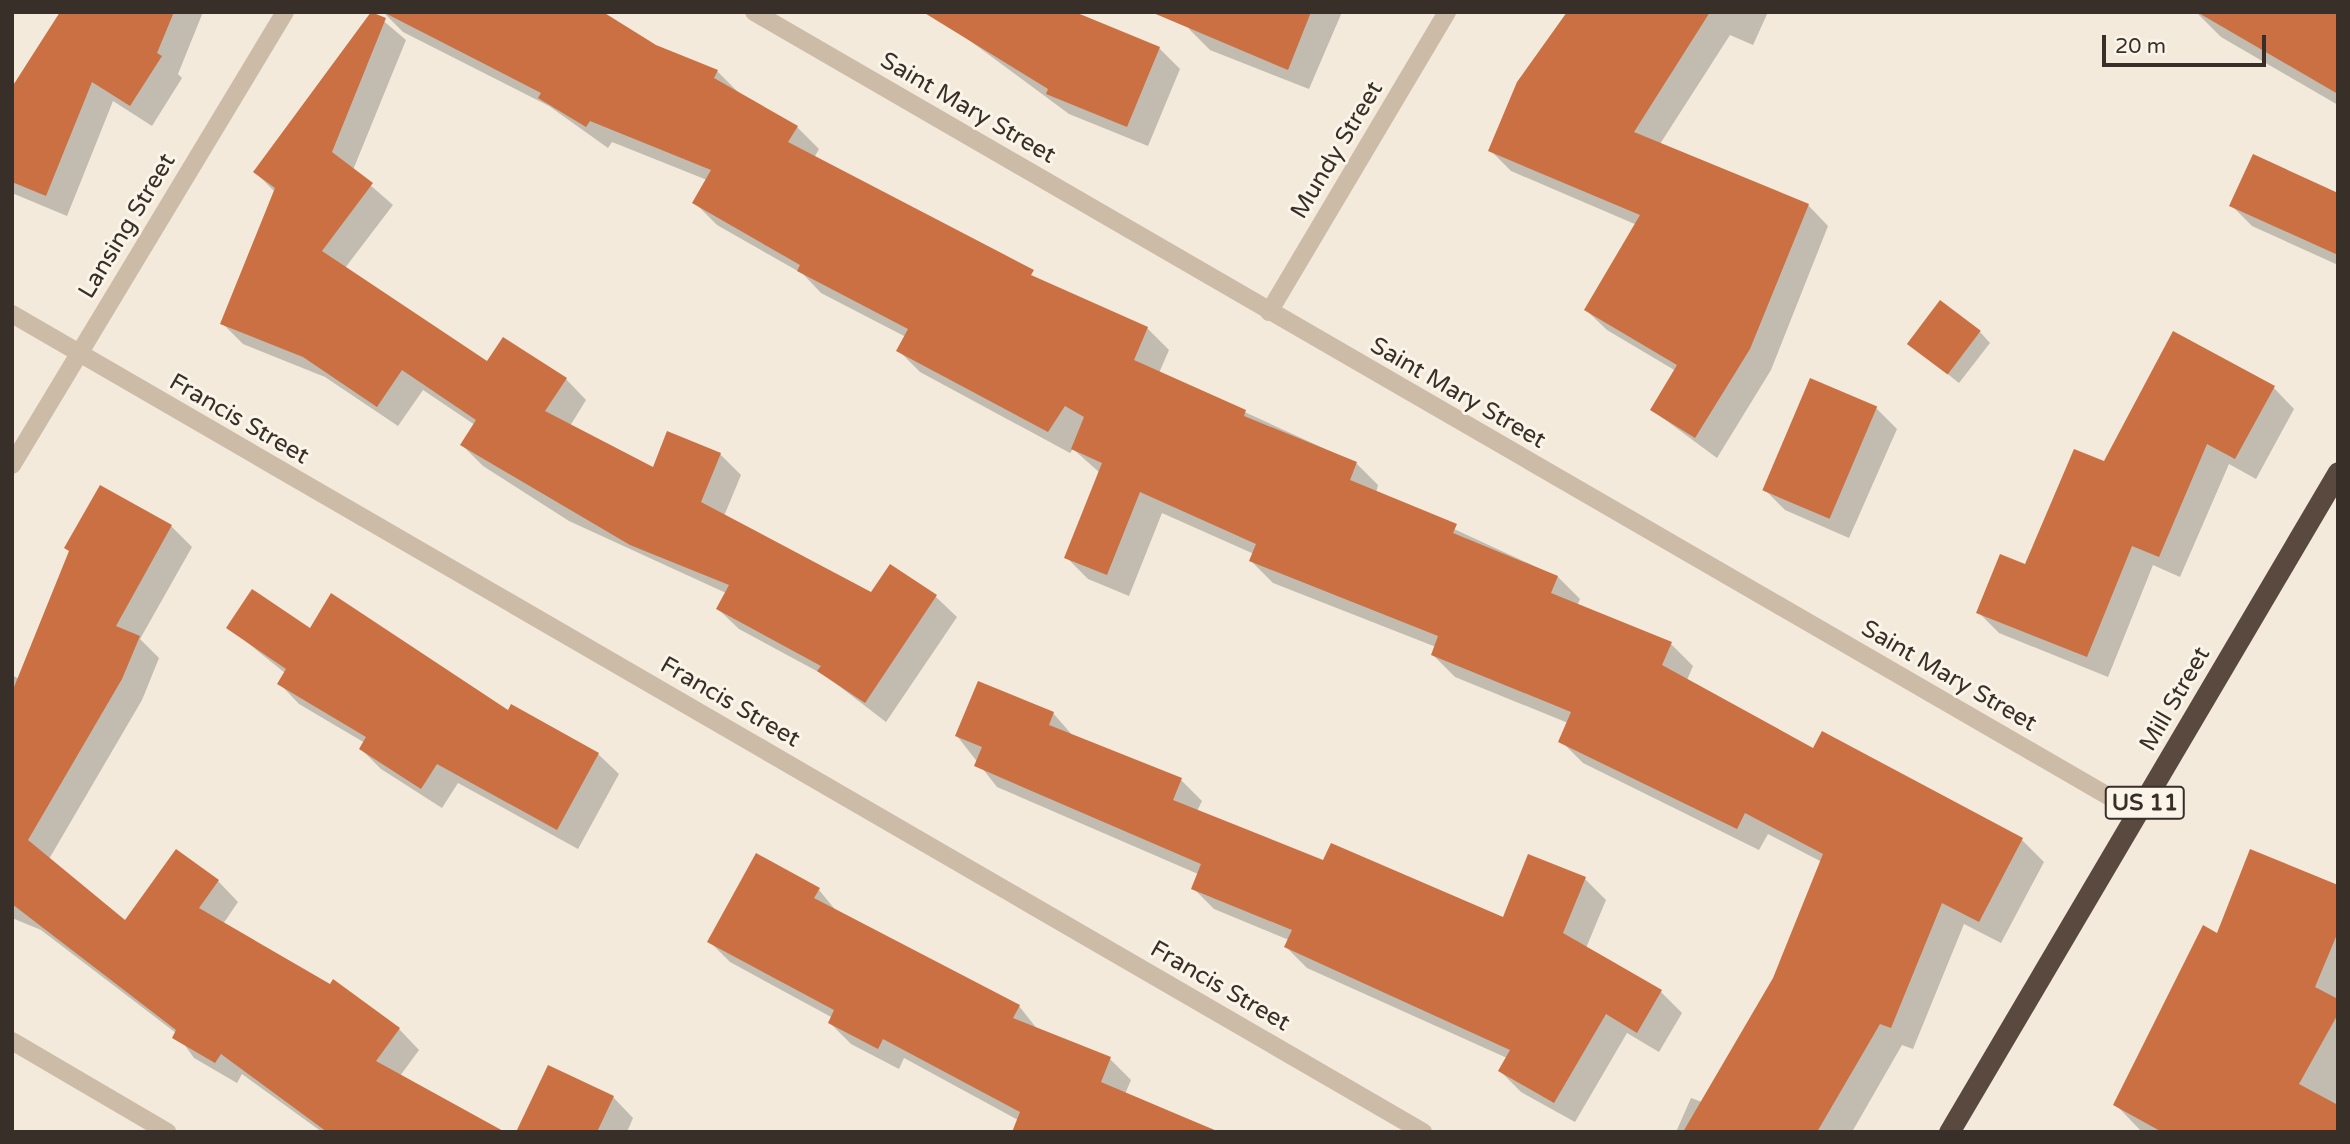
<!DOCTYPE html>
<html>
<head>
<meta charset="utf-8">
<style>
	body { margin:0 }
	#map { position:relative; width:2350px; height:1144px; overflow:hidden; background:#f3eadc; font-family:"Varela Round",sans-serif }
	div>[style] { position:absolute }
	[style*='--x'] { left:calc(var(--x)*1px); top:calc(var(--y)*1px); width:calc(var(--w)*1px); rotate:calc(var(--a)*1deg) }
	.shadow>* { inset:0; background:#0003 }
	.building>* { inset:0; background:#ca7043; transform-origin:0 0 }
	.street>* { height:18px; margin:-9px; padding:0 9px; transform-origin:9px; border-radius:9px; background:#ccbba7 }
	.highway>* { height:21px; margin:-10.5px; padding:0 10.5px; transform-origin:10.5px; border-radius:10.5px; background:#59493f }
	span { translate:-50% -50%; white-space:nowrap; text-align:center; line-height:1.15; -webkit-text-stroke:6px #faf4e9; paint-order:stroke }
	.shield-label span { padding:2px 5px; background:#faf4e9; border:2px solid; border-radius:5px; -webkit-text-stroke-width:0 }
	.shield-label { font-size:23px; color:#382f28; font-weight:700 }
	.street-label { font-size:24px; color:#382f28 }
	.frame { position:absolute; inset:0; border:14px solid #382f28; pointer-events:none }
	.scale { position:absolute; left:2102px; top:35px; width:164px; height:32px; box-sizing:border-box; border:4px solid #382f28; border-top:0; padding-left:9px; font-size:21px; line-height:24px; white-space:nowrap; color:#382f28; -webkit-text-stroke:5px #faf4e9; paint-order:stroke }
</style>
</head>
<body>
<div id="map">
	<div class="shadow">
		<i style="clip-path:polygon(62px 12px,203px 12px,178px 74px,182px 78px,152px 126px,113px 101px,67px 216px,12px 193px,12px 90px)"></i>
		<i style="clip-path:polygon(373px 12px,406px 40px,353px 170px,393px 205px,345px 268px,488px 363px,566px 379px,586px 400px,570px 426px,654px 469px,720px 454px,741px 475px,724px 516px,872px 594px,891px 566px,936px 597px,957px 617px,886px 722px,826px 676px,739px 629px,718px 609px,726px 593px,569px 521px,483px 466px,462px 445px,475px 425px,423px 390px,398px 426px,325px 377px,243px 344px,222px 323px,275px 192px,255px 172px)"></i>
		<i style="clip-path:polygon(383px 12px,602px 12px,655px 46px,717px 71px,739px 93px,797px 127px,819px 149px,814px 158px,1044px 283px,1147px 328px,1169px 350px,1159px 373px,1356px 463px,1378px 485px,1376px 493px,1558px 577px,1580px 599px,1577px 606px,1671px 644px,1693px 666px,1687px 680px,1814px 750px,2022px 840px,2044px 862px,2001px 943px,1964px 924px,1913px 1049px,1902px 1045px,1852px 1132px,1676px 1132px,1691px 1098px,1702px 1102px,1774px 979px,1822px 862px,1768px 834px,1759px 850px,1583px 763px,1561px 741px,1568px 723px,1455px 677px,1433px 655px,1436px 647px,1273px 583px,1251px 561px,1254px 554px,1162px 513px,1129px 596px,1088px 579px,1066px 557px,1100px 473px,1073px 449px,1070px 453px,920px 372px,898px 350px,906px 337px,821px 293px,803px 274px,717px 225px,695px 203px,707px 180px,612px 142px,608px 148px,549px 106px,403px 32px)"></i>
		<i style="clip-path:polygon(1196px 12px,1342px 12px,1309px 89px,1210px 50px,1189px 29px)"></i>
		<i style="clip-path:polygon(1567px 12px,1768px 12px,1753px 45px,1730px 35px,1660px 144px,1808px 205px,1828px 226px,1771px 370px,1717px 458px,1652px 410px,1676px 371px,1607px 330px,1586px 310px,1637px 225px,1511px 171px,1490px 150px)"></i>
		<i style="clip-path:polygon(2196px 12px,2338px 12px,2338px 105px,2221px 37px)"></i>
		<i style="clip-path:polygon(958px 32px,1159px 48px,1180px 69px,1148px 146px,1069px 114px)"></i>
		<i style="clip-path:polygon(2338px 195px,2338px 265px,2252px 226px,2231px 205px)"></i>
		<i style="clip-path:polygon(1980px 332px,1990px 343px,1959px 383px,1909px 343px)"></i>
		<i style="clip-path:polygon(2274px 388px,2294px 409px,2256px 479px,2229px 464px,2180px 577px,2153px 565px,2108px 677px,1999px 633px,1978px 612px,2025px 566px,2104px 464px)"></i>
		<i style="clip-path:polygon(1876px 408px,1897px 429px,1849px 538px,1785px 510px,1764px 489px)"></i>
		<i style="clip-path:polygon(101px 487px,171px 526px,192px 547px,140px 639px,159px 658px,142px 700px,49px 859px,126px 923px,218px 881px,238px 902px,223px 924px,399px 1029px,419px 1050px,400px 1076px,501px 1132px,322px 1132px,242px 1074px,237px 1083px,194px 1058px,176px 1033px,41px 930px,12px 918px,12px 675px,19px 679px)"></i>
		<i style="clip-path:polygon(228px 627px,311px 631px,509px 712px,512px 707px,598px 754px,619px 774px,578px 849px,458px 783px,442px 808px,381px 769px,361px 749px,365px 743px,299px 704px,279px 683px,285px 673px)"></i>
		<i style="clip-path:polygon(1053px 713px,1073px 736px,1181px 780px,1202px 801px,1197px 811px,1324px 863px,1504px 919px,1585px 879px,1606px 900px,1586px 948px,1661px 992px,1682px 1013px,1659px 1052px,1627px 1033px,1575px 1122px,1521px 1092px,1500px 1071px,1507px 1058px,1307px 968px,1286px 947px,1289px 940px,1214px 909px,1193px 888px,1198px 874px,997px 787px,957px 736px)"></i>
		<i style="clip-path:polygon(2338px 886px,2338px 1132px,2142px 1132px,2116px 1105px,2218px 935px)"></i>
		<i style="clip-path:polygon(819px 890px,838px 913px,1019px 1006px,1038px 1030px,1110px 1059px,1131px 1080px,1125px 1094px,1220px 1132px,1024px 1132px,1018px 1120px,904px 1058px,899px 1069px,851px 1044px,830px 1023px,833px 1018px,730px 962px,709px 941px)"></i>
		<i style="clip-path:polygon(613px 1097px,633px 1118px,627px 1132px,518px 1132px)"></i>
	</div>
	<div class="building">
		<i style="clip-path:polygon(60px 12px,174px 12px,157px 53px,162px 56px,130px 106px,92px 82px,46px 196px,12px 182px,12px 87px)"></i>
		<i style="clip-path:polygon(371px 12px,386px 18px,332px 152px,373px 183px,322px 251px,487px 361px,503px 337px,567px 378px,545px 411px,653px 467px,667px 431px,721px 453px,701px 502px,871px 592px,890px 564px,937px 595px,865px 703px,817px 671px,821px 666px,716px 609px,729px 585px,630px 545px,460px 445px,476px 420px,402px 370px,377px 407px,303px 357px,220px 324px,275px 188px,253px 172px)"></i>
		<i style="clip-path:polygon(383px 12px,603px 12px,656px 45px,718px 70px,714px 78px,798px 126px,788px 142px,1034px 270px,1031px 275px,1148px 327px,1134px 360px,1246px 410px,1244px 416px,1357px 462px,1350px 480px,1457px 524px,1453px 533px,1558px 576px,1551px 593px,1672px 642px,1662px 665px,1813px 748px,1822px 731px,2023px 838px,1979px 922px,1942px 903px,1891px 1028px,1880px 1024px,1817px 1132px,1683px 1132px,1773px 978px,1823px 854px,1745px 813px,1737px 829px,1558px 742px,1571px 712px,1431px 655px,1438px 636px,1249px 561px,1256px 544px,1140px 492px,1107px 575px,1064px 558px,1102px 463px,1071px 449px,1084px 417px,1065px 406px,1048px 432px,896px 351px,908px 329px,797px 271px,800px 265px,692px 203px,711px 170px,590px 121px,586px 127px,538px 98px,541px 93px)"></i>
		<i style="clip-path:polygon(923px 12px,1075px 12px,1160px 47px,1127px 127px,1046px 94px,1048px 89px)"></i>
		<i style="clip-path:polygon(1151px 12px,1311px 12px,1288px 70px)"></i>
		<i style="clip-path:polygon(1567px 12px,1710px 12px,1634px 132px,1809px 204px,1750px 349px,1695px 438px,1650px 410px,1677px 365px,1584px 310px,1640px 215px,1488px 151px,1517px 82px)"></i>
		<i style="clip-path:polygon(2197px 12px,2338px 12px,2338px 94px)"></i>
		<i style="clip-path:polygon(2253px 154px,2338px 193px,2338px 255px,2229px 206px)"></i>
		<i style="left:1940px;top:300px;width:51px;height:55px;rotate:37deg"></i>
		<i style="clip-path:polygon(2173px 331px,2275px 386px,2235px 459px,2207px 444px,2159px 557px,2132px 546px,2087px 657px,1976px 613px,2000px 554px,2025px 564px,2074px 449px,2104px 461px)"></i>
		<i style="left:1810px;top:378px;width:73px;height:122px;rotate:23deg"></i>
		<i style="clip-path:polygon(100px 485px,172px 525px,116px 626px,140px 636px,122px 679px,28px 840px,125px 920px,176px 849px,219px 880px,199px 908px,330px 984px,333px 979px,400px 1028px,376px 1061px,505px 1132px,327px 1132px,221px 1054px,215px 1063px,172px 1038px,176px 1030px,12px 904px,12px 692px,69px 551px,64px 548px)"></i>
		<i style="clip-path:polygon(252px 589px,310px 628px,331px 593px,508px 710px,511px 704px,599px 753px,557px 830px,437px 764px,421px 789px,359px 749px,366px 737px,277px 684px,286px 669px,226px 628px)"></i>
		<i style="clip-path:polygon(978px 681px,1054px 712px,1049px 725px,1182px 778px,1173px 800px,1323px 860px,1331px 843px,1503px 917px,1528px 854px,1586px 877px,1563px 933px,1662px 990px,1637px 1033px,1606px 1014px,1554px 1103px,1498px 1071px,1510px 1050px,1284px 947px,1292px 930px,1191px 889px,1201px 864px,974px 766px,982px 747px,955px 736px)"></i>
		<i style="clip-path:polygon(2250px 849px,2338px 885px,2338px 932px,2315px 987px,2338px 999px,2338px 1014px,2299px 1084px,2338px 1105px,2338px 1132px,2162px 1132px,2113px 1105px,2203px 925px,2217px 933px)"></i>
		<i style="clip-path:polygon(756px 853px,820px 888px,814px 898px,1020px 1005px,1013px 1018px,1111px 1057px,1101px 1082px,1219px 1132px,1012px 1132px,1020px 1112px,883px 1039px,878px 1049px,828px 1023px,834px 1010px,707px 942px)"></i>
		<i style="clip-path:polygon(548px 1065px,614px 1096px,597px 1132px,516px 1132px)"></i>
	</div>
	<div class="street">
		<i style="--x:754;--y:12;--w:1600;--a:30.07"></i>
		<i style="--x:1269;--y:312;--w:349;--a:-59.3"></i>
		<i style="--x:12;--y:314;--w:1631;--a:30.1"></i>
		<i style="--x:12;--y:465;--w:529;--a:-58.92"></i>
		<i style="--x:12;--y:1041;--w:180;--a:30.4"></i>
	</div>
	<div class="highway">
		<i style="--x:1949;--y:1132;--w:766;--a:-59.49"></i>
	</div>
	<div class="shield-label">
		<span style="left:2145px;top:803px">US 11</span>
	</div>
	<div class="street-label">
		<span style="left:968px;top:108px;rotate:30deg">Saint Mary Street</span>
		<span style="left:1337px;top:150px;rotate:-59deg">Mundy Street</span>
		<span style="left:127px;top:226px;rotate:-59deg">Lansing Street</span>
		<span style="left:1458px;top:393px;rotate:30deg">Saint Mary Street</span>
		<span style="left:239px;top:419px;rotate:30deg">Francis Street</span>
		<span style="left:1949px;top:676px;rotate:30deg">Saint Mary Street</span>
		<span style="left:2175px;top:699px;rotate:-60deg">Mill Street</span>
		<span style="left:730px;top:702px;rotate:30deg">Francis Street</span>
		<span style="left:1220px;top:986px;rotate:30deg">Francis Street</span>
	</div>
	<div class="frame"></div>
	<div class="scale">20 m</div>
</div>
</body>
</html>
